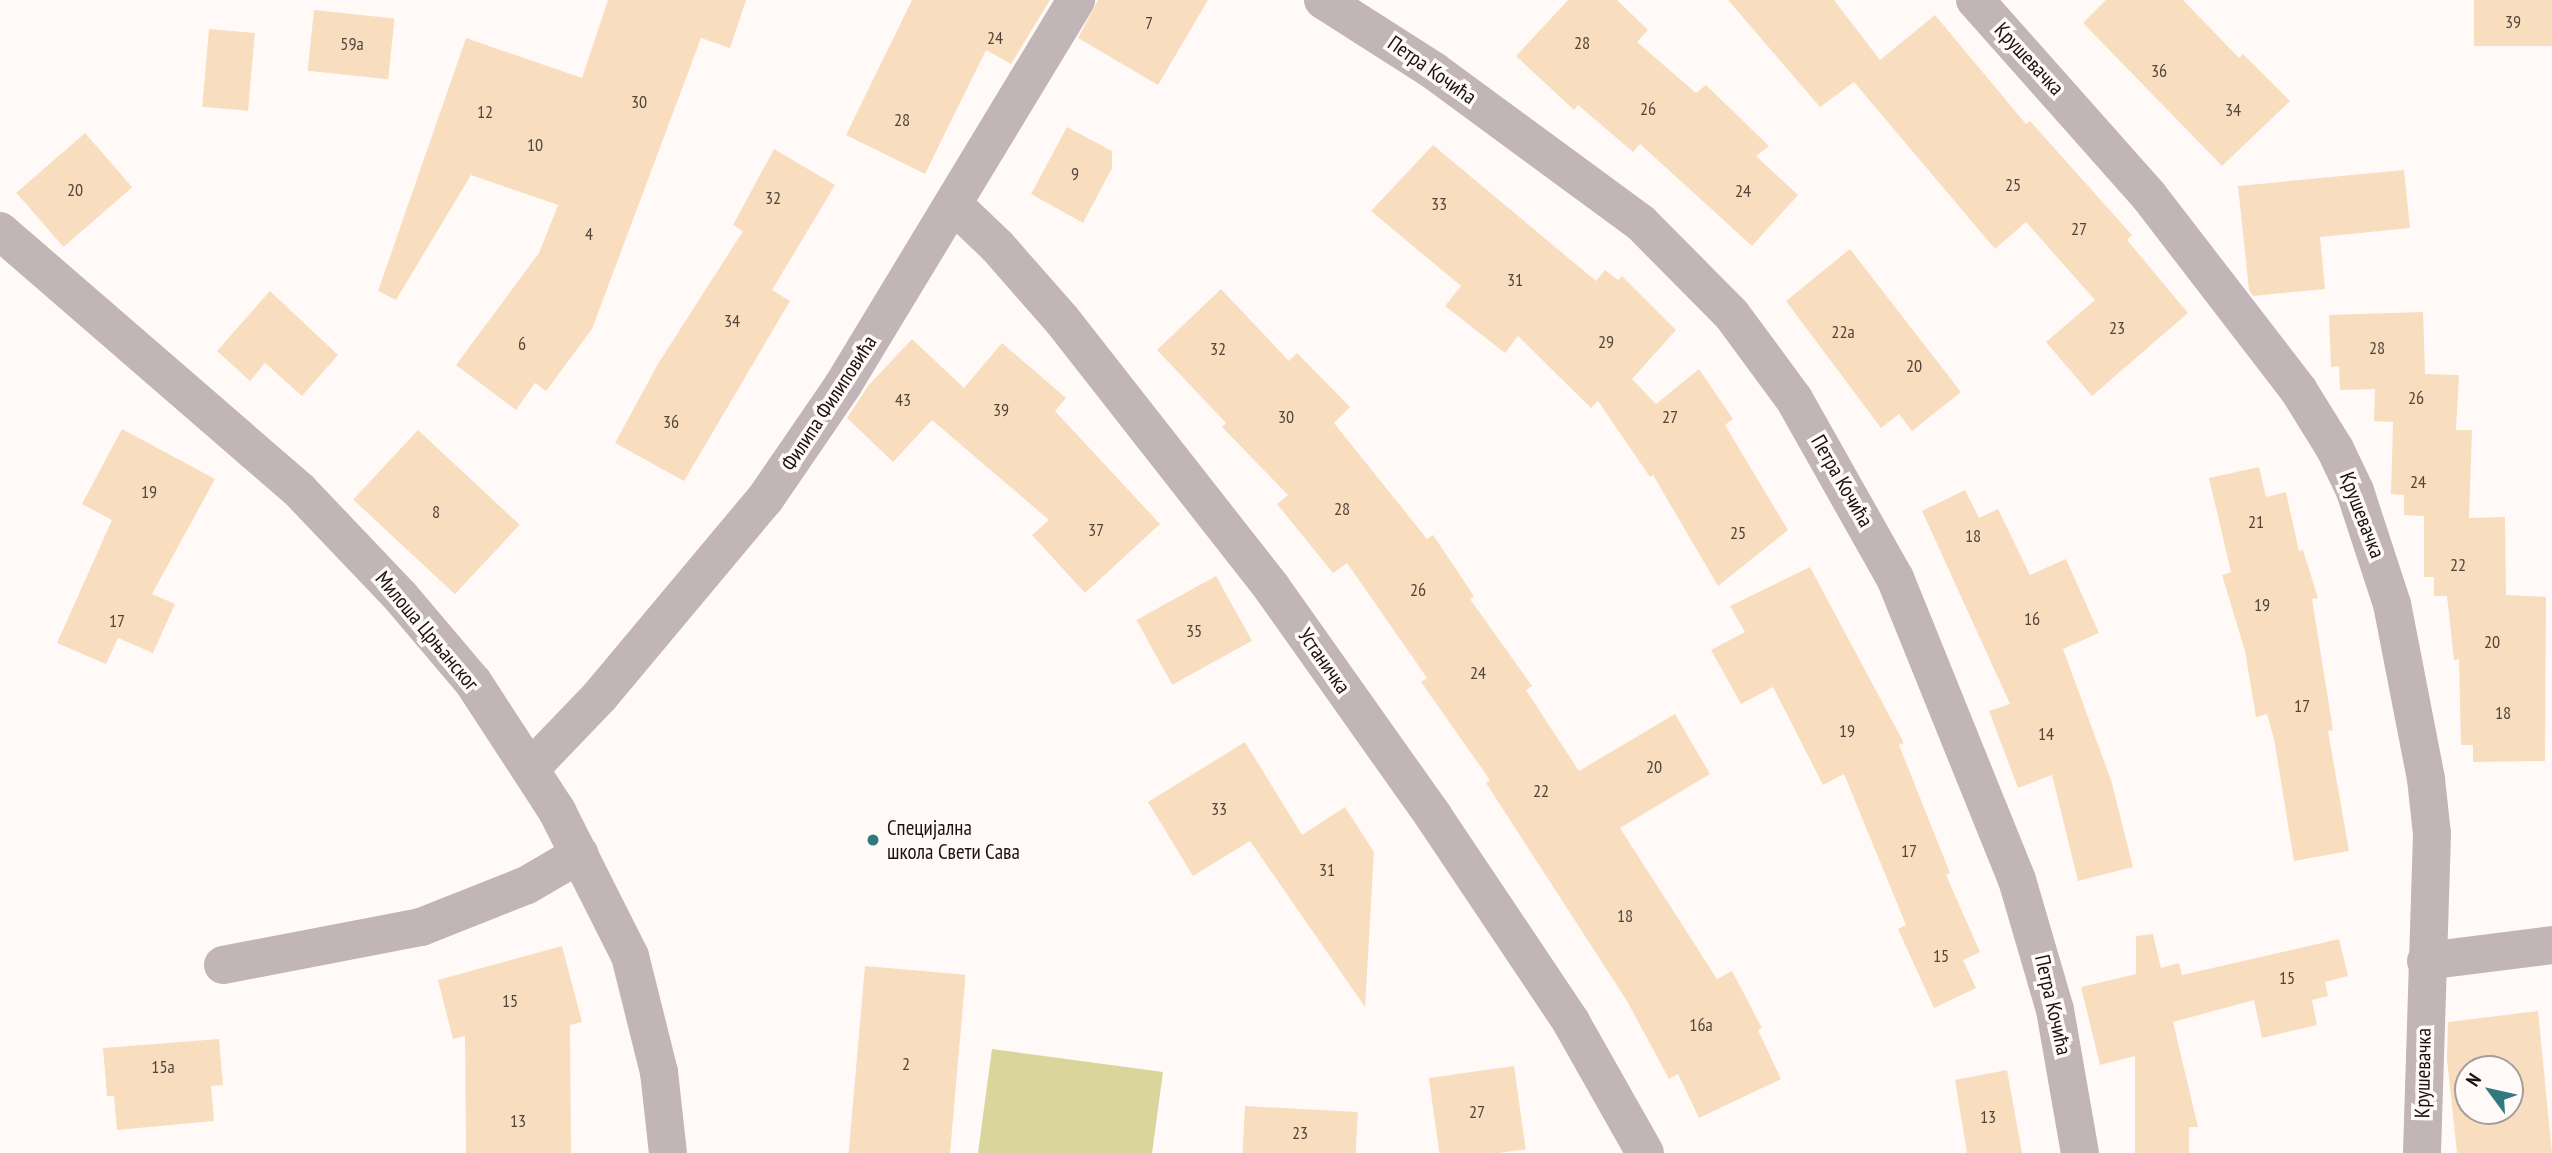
<!DOCTYPE html>
<html>
<head>
<meta charset="utf-8">
<style>
	body { margin:0 }
	#map { position:relative; width:2552px; height:1153px; overflow:hidden; background:#fffaf8; font-family:"PT Sans Narrow",sans-serif }
	div>[style] { position:absolute }
	[style*='--x'] { left:calc(var(--x)*1px); top:calc(var(--y)*1px); width:calc(var(--w)*1px); rotate:calc(var(--a)*1deg) }
	.green>* { inset:0; background:#d9d59b }
	.building>* { inset:0; background:#f8debf; transform-origin:0 0 }
	.minor>* { height:38px; margin:-19px; padding:0 19px; transform-origin:19px; border-radius:19px; background:#c1b5b7 }
	.dots>* { width:19px; height:19px; translate:-50% -50%; box-sizing:border-box; border:4px solid #fffaf8; border-radius:50% }
	span { translate:-50% -50%; white-space:nowrap; text-align:center; line-height:1.15; -webkit-text-stroke:7px #fffaf8; paint-order:stroke }
	.number-label { font-size:18px; color:#52453b }
	.number-label span { -webkit-text-stroke-width:0 }
	.street-label { font-size:21px; color:#1a120f }
	.poi-label { font-size:21px; color:#1a120f }
	.left { translate:0 -50%; text-align:left }
	.north { position:absolute; left:2454px; top:1055px; width:70px; height:70px; box-sizing:border-box; background:#fffaf8; border:2px solid #a39d9b; border-radius:50%; rotate:303deg; font-size:19px; font-weight:700; line-height:28px; text-align:center; color:#1a120f }
	.north::after { content:''; display:block; margin:auto; width:24px; height:32px; background:#30797e; clip-path:polygon(50% 0,100% 100%,50% 72%,0 100%) }
</style>
</head>
<body>
<div id="map">
	<div class="green">
		<i style="clip-path:polygon(992px 1049px,1163px 1072px,1152px 1153px,978px 1153px)"></i>
	</div>
	<div class="building">
		<i style="clip-path:polygon(608px 0,746px 0,730px 48px,701px 38px,592px 329px,546px 391px,535px 383px,516px 410px,456px 365px,539px 253px,558px 205px,471px 175px,396px 300px,378px 291px,466px 38px,582px 78px)"></i>
		<i style="clip-path:polygon(912px 0,1050px 0,1011px 64px,986px 50px,925px 174px,846px 135px)"></i>
		<i style="clip-path:polygon(1098px 0,1208px 0,1158px 85px,1078px 38px)"></i>
		<i style="clip-path:polygon(1568px 0,1617px 0,1648px 30px,1637px 42px,1696px 93px,1706px 85px,1769px 146px,1756px 156px,1798px 195px,1752px 246px,1640px 144px,1633px 152px,1578px 105px,1574px 110px,1516px 56px)"></i>
		<i style="clip-path:polygon(1728px 0,1834px 0,1880px 60px,1935px 15px,2026px 124px,2030px 121px,2132px 235px,2127px 240px,2188px 313px,2092px 396px,2046px 342px,2095px 300px,2026px 222px,1995px 249px,1854px 82px,1820px 107px)"></i>
		<i style="clip-path:polygon(2106px 0,2183px 0,2239px 58px,2243px 54px,2290px 101px,2222px 166px,2083px 23px)"></i>
		<i style="left:2474px;top:0;width:78px;height:46px"></i>
		<i style="left:314px;top:10px;width:81px;height:61px;rotate:6deg"></i>
		<i style="left:209px;top:29px;width:46px;height:78px;rotate:5deg"></i>
		<i style="clip-path:polygon(1067px 127px,1112px 151px,1112px 168px,1083px 223px,1031px 194px)"></i>
		<i style="left:85px;top:133px;width:72px;height:91px;rotate:49deg"></i>
		<i style="clip-path:polygon(1433px 145px,1596px 281px,1605px 270px,1618px 280px,1622px 276px,1676px 330px,1632px 379px,1656px 404px,1699px 369px,1733px 419px,1725px 425px,1788px 530px,1718px 586px,1653px 475px,1650px 477px,1598px 401px,1591px 408px,1518px 336px,1505px 353px,1445px 306px,1461px 286px,1371px 211px)"></i>
		<i style="clip-path:polygon(774px 149px,835px 185px,772px 290px,790px 301px,684px 481px,615px 443px,658px 364px,743px 231px,733px 225px)"></i>
		<i style="clip-path:polygon(2404px 170px,2410px 228px,2320px 237px,2325px 289px,2253px 296px,2249px 290px,2238px 186px)"></i>
		<i style="clip-path:polygon(1850px 249px,1961px 392px,1912px 431px,1899px 414px,1881px 428px,1786px 301px)"></i>
		<i style="clip-path:polygon(1221px 289px,1289px 361px,1297px 353px,1350px 407px,1334px 423px,1427px 539px,1433px 535px,1474px 596px,1470px 599px,1532px 686px,1526px 690px,1579px 771px,1675px 714px,1710px 774px,1620px 828px,1717px 979px,1732px 971px,1762px 1028px,1758px 1030px,1781px 1079px,1699px 1118px,1678px 1074px,1669px 1079px,1627px 1001px,1486px 783px,1490px 780px,1421px 682px,1427px 678px,1347px 563px,1333px 573px,1277px 504px,1288px 495px,1222px 427px,1226px 423px,1157px 350px)"></i>
		<i style="clip-path:polygon(270px 291px,338px 355px,302px 396px,265px 363px,250px 381px,217px 351px)"></i>
		<i style="clip-path:polygon(2423px 312px,2425px 374px,2459px 375px,2456px 430px,2472px 430px,2469px 518px,2505px 517px,2506px 595px,2546px 597px,2545px 761px,2473px 762px,2473px 745px,2461px 745px,2459px 659px,2454px 660px,2447px 596px,2434px 596px,2434px 577px,2424px 577px,2424px 516px,2404px 515px,2404px 495px,2391px 494px,2393px 422px,2374px 421px,2375px 389px,2340px 390px,2339px 366px,2331px 367px,2329px 315px)"></i>
		<i style="clip-path:polygon(912px 339px,964px 388px,1002px 343px,1066px 398px,1055px 411px,1160px 524px,1085px 593px,1032px 535px,1049px 520px,932px 420px,893px 462px,847px 418px,868px 386px)"></i>
		<i style="clip-path:polygon(122px 429px,215px 479px,152px 594px,175px 604px,153px 653px,118px 638px,106px 664px,57px 643px,112px 520px,82px 504px)"></i>
		<i style="left:418px;top:430px;width:139px;height:95px;rotate:43deg"></i>
		<i style="clip-path:polygon(2259px 467px,2266px 497px,2286px 492px,2299px 551px,2303px 550px,2318px 598px,2312px 599px,2333px 730px,2328px 731px,2349px 851px,2294px 861px,2274px 739px,2267px 714px,2256px 717px,2245px 651px,2222px 575px,2231px 572px,2209px 478px)"></i>
		<i style="clip-path:polygon(1965px 490px,1979px 518px,1998px 509px,2030px 575px,2066px 559px,2099px 633px,2063px 649px,2111px 780px,2133px 867px,2078px 881px,2052px 775px,2018px 788px,1989px 711px,2010px 704px,1922px 511px)"></i>
		<i style="clip-path:polygon(1810px 567px,1904px 743px,1899px 745px,1950px 873px,1946px 875px,1980px 952px,1963px 960px,1976px 988px,1934px 1008px,1898px 929px,1906px 925px,1844px 774px,1823px 785px,1773px 687px,1741px 704px,1711px 650px,1745px 632px,1730px 606px)"></i>
		<i style="left:1216px;top:576px;width:74px;height:91px;rotate:61deg"></i>
		<i style="clip-path:polygon(1245px 742px,1302px 835px,1345px 807px,1374px 852px,1365px 1007px,1250px 841px,1193px 876px,1148px 802px)"></i>
		<i style="clip-path:polygon(2153px 934px,2161px 968px,2179px 963px,2182px 975px,2339px 939px,2348px 976px,2325px 982px,2328px 996px,2312px 1000px,2317px 1025px,2262px 1038px,2254px 1000px,2173px 1022px,2198px 1127px,2189px 1127px,2189px 1153px,2135px 1153px,2135px 1056px,2100px 1065px,2081px 987px,2136px 974px,2136px 936px)"></i>
		<i style="clip-path:polygon(562px 946px,582px 1022px,570px 1025px,571px 1153px,466px 1153px,465px 1036px,453px 1039px,438px 980px)"></i>
		<i style="left:865px;top:966px;width:101px;height:188px;rotate:5deg"></i>
		<i style="clip-path:polygon(evenodd,2538px 1011px,2552px 1153px,2457px 1153px,2447px 1060px,2448px 1022px,2538px 1011px,2468px 1069px,2510px 1069px,2510px 1111px,2468px 1111px,2468px 1069px)"></i>
		<i style="clip-path:polygon(219px 1039px,223px 1085px,211px 1086px,214px 1121px,117px 1130px,114px 1096px,107px 1096px,103px 1048px)"></i>
		<i style="left:1514px;top:1066px;width:84px;height:86px;rotate:82deg"></i>
		<i style="clip-path:polygon(2007px 1070px,2022px 1153px,1967px 1153px,1955px 1080px)"></i>
		<i style="left:1245px;top:1106px;width:113px;height:47px;rotate:3deg"></i>
	</div>
	<div class="minor">
		<i style="--x:1323;--y:0;--w:132;--a:32.6"></i>
		<i style="--x:1434;--y:71;--w:257;--a:36.3"></i>
		<i style="--x:1641;--y:223;--w:129;--a:45.3"></i>
		<i style="--x:1732;--y:315;--w:104;--a:53.6"></i>
		<i style="--x:1794;--y:399;--w:206;--a:60.6"></i>
		<i style="--x:1895;--y:578;--w:326;--a:68"></i>
		<i style="--x:2017;--y:880;--w:135;--a:73.7"></i>
		<i style="--x:2055;--y:1010;--w:145;--a:80.1"></i>
		<i style="--x:1975;--y:0;--w:262;--a:48.4"></i>
		<i style="--x:2149;--y:196;--w:246;--a:52.4"></i>
		<i style="--x:2299;--y:391;--w:68;--a:58.2"></i>
		<i style="--x:2335;--y:449;--w:47;--a:64.5"></i>
		<i style="--x:2355;--y:491;--w:119;--a:71.9"></i>
		<i style="--x:2392;--y:604;--w:178;--a:79"></i>
		<i style="--x:2426;--y:779;--w:55;--a:83.8"></i>
		<i style="--x:2432;--y:834;--w:319;--a:91.8"></i>
		<i style="--x:954;--y:205;--w:59;--a:43.6"></i>
		<i style="--x:997;--y:246;--w:98;--a:48.7"></i>
		<i style="--x:1062;--y:320;--w:340;--a:51.9"></i>
		<i style="--x:1272;--y:588;--w:281;--a:54.7"></i>
		<i style="--x:1434;--y:817;--w:247;--a:56.2"></i>
		<i style="--x:1571;--y:1022;--w:150;--a:60.5"></i>
		<i style="--x:0;--y:231;--w:397;--a:40.9"></i>
		<i style="--x:300;--y:491;--w:145;--a:46.4"></i>
		<i style="--x:400;--y:596;--w:113;--a:49.7"></i>
		<i style="--x:473;--y:682;--w:154;--a:56.9"></i>
		<i style="--x:557;--y:811;--w:162;--a:63.3"></i>
		<i style="--x:630;--y:956;--w:120;--a:76"></i>
		<i style="--x:659;--y:1072;--w:81;--a:83.7"></i>
		<i style="--x:531;--y:768;--w:100;--a:-46.2"></i>
		<i style="--x:600;--y:696;--w:257;--a:-50.1"></i>
		<i style="--x:765;--y:499;--w:138;--a:-55.6"></i>
		<i style="--x:843;--y:385;--w:450;--a:-58.8"></i>
		<i style="--x:2426;--y:961;--w:127;--a:-7.2"></i>
		<i style="--x:223;--y:965;--w:202;--a:-10.9"></i>
		<i style="--x:421;--y:927;--w:114;--a:-21.6"></i>
		<i style="--x:527;--y:885;--w:61;--a:-30.3"></i>
	</div>
	<div class="dots">
		<i style="left:873px;top:840px;background:#30797e"></i>
	</div>
	<div class="number-label">
		<span style="left:2513px;top:22px">39</span>
		<span style="left:1149px;top:23px">7</span>
		<span style="left:995px;top:38px">24</span>
		<span style="left:1582px;top:43px">28</span>
		<span style="left:352px;top:44px">59a</span>
		<span style="left:2159px;top:71px">36</span>
		<span style="left:639px;top:102px">30</span>
		<span style="left:1648px;top:109px">26</span>
		<span style="left:2233px;top:110px">34</span>
		<span style="left:485px;top:112px">12</span>
		<span style="left:902px;top:120px">28</span>
		<span style="left:535px;top:145px">10</span>
		<span style="left:1075px;top:174px">9</span>
		<span style="left:2013px;top:185px">25</span>
		<span style="left:75px;top:190px">20</span>
		<span style="left:1743px;top:191px">24</span>
		<span style="left:773px;top:198px">32</span>
		<span style="left:1439px;top:204px">33</span>
		<span style="left:2079px;top:229px">27</span>
		<span style="left:589px;top:234px">4</span>
		<span style="left:1515px;top:280px">31</span>
		<span style="left:732px;top:321px">34</span>
		<span style="left:2117px;top:328px">23</span>
		<span style="left:1843px;top:332px">22a</span>
		<span style="left:1606px;top:342px">29</span>
		<span style="left:522px;top:344px">6</span>
		<span style="left:2377px;top:348px">28</span>
		<span style="left:1218px;top:349px">32</span>
		<span style="left:1914px;top:366px">20</span>
		<span style="left:2416px;top:398px">26</span>
		<span style="left:903px;top:400px">43</span>
		<span style="left:1001px;top:410px">39</span>
		<span style="left:1286px;top:417px">30</span>
		<span style="left:1670px;top:417px">27</span>
		<span style="left:671px;top:422px">36</span>
		<span style="left:2418px;top:482px">24</span>
		<span style="left:149px;top:492px">19</span>
		<span style="left:1342px;top:509px">28</span>
		<span style="left:436px;top:512px">8</span>
		<span style="left:2256px;top:522px">21</span>
		<span style="left:1096px;top:530px">37</span>
		<span style="left:1738px;top:533px">25</span>
		<span style="left:1973px;top:536px">18</span>
		<span style="left:2458px;top:565px">22</span>
		<span style="left:1418px;top:590px">26</span>
		<span style="left:2262px;top:605px">19</span>
		<span style="left:2032px;top:619px">16</span>
		<span style="left:117px;top:621px">17</span>
		<span style="left:1194px;top:631px">35</span>
		<span style="left:2492px;top:642px">20</span>
		<span style="left:1478px;top:673px">24</span>
		<span style="left:2302px;top:706px">17</span>
		<span style="left:2503px;top:713px">18</span>
		<span style="left:1847px;top:731px">19</span>
		<span style="left:2046px;top:734px">14</span>
		<span style="left:1654px;top:767px">20</span>
		<span style="left:1541px;top:791px">22</span>
		<span style="left:1219px;top:809px">33</span>
		<span style="left:1909px;top:851px">17</span>
		<span style="left:1327px;top:870px">31</span>
		<span style="left:1625px;top:916px">18</span>
		<span style="left:1941px;top:956px">15</span>
		<span style="left:2287px;top:978px">15</span>
		<span style="left:510px;top:1001px">15</span>
		<span style="left:1701px;top:1025px">16a</span>
		<span style="left:906px;top:1064px">2</span>
		<span style="left:163px;top:1067px">15a</span>
		<span style="left:1477px;top:1112px">27</span>
		<span style="left:1988px;top:1117px">13</span>
		<span style="left:518px;top:1121px">13</span>
		<span style="left:1300px;top:1133px">23</span>
	</div>
	<div class="street-label">
		<span style="left:2029px;top:59px;rotate:47deg">Крушевачка</span>
		<span style="left:1432px;top:70px;rotate:35deg">Петра Кочића</span>
		<span style="left:829px;top:403px;rotate:-57deg">Филипа Филиповића</span>
		<span style="left:1842px;top:481px;rotate:60deg">Петра Кочића</span>
		<span style="left:2362px;top:515px;rotate:69deg">Крушевачка</span>
		<span style="left:427px;top:631px;rotate:50deg">Милоша Црњанског</span>
		<span style="left:1324px;top:661px;rotate:55deg">Устаничка</span>
		<span style="left:2053px;top:1005px;rotate:77deg">Петра Кочића</span>
		<span style="left:2423px;top:1073px;rotate:-89deg">Крушевачка</span>
	</div>
	<div class="poi-label">
		<span class="left" style="left:887px;top:840px">Специјална<br>школа Свети Сава</span>
	</div>
	<div class="north">N</div>
</div>
</body>
</html>
